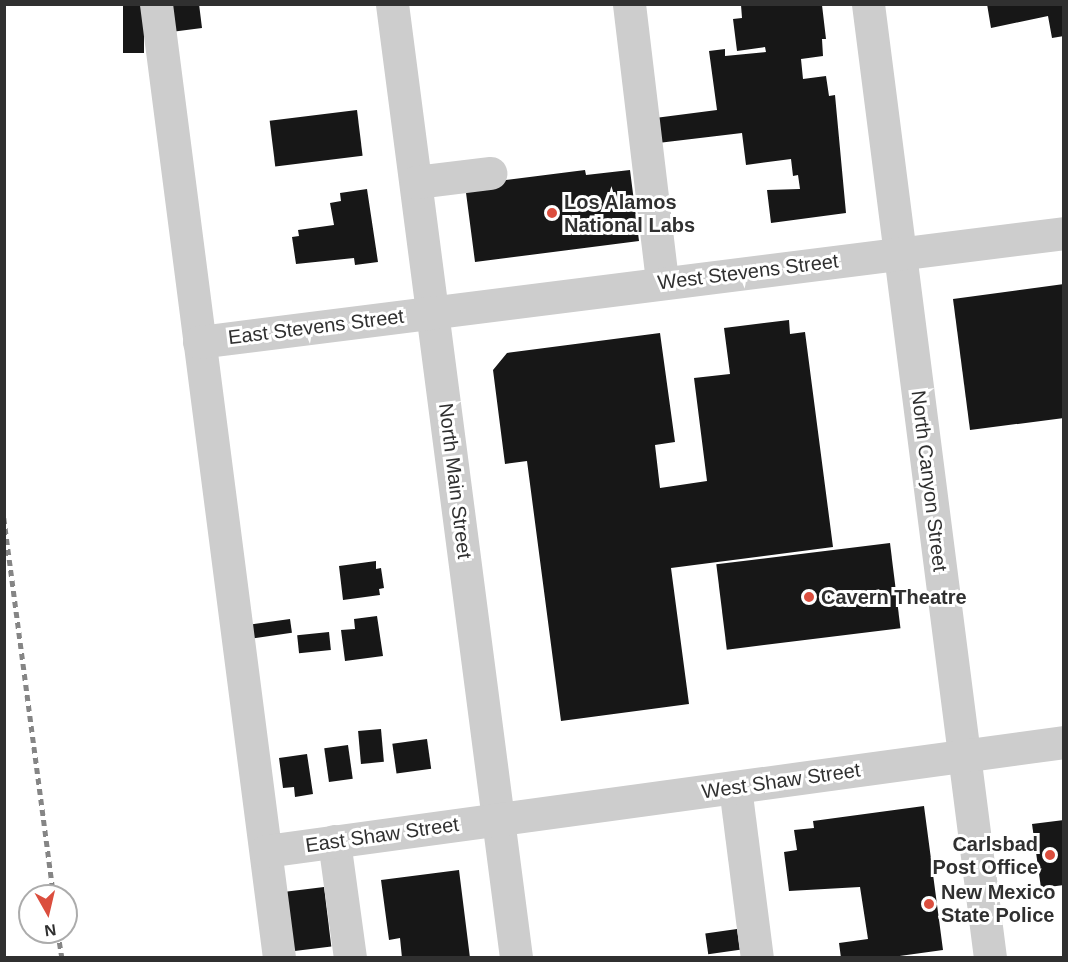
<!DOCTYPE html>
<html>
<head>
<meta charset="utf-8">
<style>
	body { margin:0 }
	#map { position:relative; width:1068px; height:962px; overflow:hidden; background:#fff; font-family:Helvetica,sans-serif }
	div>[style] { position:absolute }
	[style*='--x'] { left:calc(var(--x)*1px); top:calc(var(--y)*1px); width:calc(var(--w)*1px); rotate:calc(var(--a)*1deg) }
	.building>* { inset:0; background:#171717; transform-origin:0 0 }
	.minor>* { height:33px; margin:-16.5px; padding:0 16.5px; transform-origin:16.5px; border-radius:16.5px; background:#cdcdcd }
	.rail>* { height:4.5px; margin-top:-2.25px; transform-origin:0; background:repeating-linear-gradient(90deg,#858585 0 6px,transparent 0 10.5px) }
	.dots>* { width:16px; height:16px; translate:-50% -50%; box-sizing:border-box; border:3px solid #fff; border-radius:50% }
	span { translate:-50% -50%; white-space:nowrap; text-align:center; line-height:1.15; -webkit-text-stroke:6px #fff; paint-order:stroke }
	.poi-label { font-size:20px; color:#303030; font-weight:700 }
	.left { translate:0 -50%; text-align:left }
	.right { translate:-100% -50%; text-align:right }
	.street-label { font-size:20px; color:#303030 }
	.frame { position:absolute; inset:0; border:6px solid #303030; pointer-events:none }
	.north { position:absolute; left:18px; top:884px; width:60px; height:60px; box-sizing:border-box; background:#fff; border:2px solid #acacac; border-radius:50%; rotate:172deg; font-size:16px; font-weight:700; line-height:24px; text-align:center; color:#303030 }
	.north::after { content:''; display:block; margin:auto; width:21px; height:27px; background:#db4e3e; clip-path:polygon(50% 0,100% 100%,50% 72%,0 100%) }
</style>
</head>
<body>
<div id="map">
	<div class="building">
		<i style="left:123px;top:4px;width:21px;height:49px"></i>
		<i style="clip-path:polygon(167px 4px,199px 4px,202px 28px,171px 32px)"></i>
		<i style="clip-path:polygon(987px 4px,1064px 4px,1064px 36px,1052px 38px,1048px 16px,991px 28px)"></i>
		<i style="clip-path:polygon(741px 5px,822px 5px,826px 39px,822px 39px,823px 56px,801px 59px,803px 79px,826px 76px,829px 96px,835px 95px,846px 213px,771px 223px,767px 190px,800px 189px,798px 175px,793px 176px,791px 159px,746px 165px,742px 133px,658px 143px,655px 118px,717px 110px,709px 51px,725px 49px,725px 56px,766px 52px,765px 47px,737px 51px,733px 19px,742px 18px)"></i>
		<i style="left:357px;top:110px;width:46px;height:88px;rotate:83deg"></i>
		<i style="clip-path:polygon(585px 170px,586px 175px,630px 170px,639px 241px,475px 262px,465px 185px)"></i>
		<i style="clip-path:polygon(367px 189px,378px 262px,355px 265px,354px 258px,296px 264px,292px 237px,299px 236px,298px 230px,334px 225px,330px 203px,341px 201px,340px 193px)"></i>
		<i style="clip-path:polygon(1064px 284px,1064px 418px,970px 430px,953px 299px)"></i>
		<i style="clip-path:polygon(789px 320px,790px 334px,805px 332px,833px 547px,671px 568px,689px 704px,561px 721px,527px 461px,505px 464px,493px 370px,507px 353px,660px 333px,675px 442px,655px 445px,660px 488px,707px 481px,694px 378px,730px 374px,724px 328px)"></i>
		<i style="left:890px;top:543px;width:86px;height:175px;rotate:83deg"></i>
		<i style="clip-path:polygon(376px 561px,376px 569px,381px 568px,384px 588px,379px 589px,380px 595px,343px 600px,339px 566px)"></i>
		<i style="clip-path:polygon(377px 616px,383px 656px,345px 661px,341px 630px,355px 629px,354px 619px)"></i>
		<i style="left:290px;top:619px;width:14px;height:40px;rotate:82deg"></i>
		<i style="left:329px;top:632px;width:18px;height:32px;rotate:84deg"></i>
		<i style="left:381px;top:729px;width:33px;height:23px;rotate:85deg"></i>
		<i style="left:427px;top:739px;width:30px;height:35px;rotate:82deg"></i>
		<i style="left:348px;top:745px;width:34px;height:24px;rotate:82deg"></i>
		<i style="clip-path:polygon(307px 754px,313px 794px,295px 797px,294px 787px,283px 788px,279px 758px)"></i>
		<i style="clip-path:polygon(924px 806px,943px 950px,885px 958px,841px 958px,839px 943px,868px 939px,860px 887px,789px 891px,784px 852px,797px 850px,794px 830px,814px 828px,813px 821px)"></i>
		<i style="clip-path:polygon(1064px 820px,1064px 885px,1041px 888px,1032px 824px)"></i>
		<i style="clip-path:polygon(459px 870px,470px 958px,402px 958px,400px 938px,389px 940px,381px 880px)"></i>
		<i style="left:324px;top:887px;width:60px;height:41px;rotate:83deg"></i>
		<i style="left:737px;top:929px;width:21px;height:32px;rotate:82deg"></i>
	</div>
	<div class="minor">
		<i style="--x:156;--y:4;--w:962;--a:82.65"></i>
		<i style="--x:392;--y:4;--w:962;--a:82.59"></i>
		<i style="--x:629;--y:4;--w:280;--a:83.2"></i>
		<i style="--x:868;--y:4;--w:962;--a:82.71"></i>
		<i style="--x:416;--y:182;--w:75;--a:-6.9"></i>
		<i style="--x:199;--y:342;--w:872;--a:-7.18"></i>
		<i style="--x:735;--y:787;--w:172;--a:82.7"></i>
		<i style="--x:334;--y:841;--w:118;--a:82.2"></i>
		<i style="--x:266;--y:851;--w:805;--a:-7.78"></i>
	</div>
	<div class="rail">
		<i style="--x:4;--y:518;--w:381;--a:82.5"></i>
		<i style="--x:58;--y:932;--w:26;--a:81"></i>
	</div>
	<div class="dots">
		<i style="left:552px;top:213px;background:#db4e3e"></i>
		<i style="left:809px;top:597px;background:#db4e3e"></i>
		<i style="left:1050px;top:855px;background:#db4e3e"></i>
		<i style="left:929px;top:904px;background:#db4e3e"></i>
	</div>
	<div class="poi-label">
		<span class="left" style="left:564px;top:214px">Los Alamos<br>National Labs</span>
		<span class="left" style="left:821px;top:597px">Cavern Theatre</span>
		<span class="right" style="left:1038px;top:856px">Carlsbad<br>Post Office</span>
		<span class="left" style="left:941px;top:904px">New Mexico<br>State Police</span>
	</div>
	<div class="street-label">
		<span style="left:748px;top:272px;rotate:-7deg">West Stevens Street</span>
		<span style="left:316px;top:327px;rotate:-7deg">East Stevens Street</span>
		<span style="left:455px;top:481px;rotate:83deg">North Main Street</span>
		<span style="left:929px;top:481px;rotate:83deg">North Canyon Street</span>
		<span style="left:781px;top:781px;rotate:-8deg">West Shaw Street</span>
		<span style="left:382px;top:835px;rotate:-8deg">East Shaw Street</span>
	</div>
	<div class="frame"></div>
	<div class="north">N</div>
</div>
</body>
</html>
